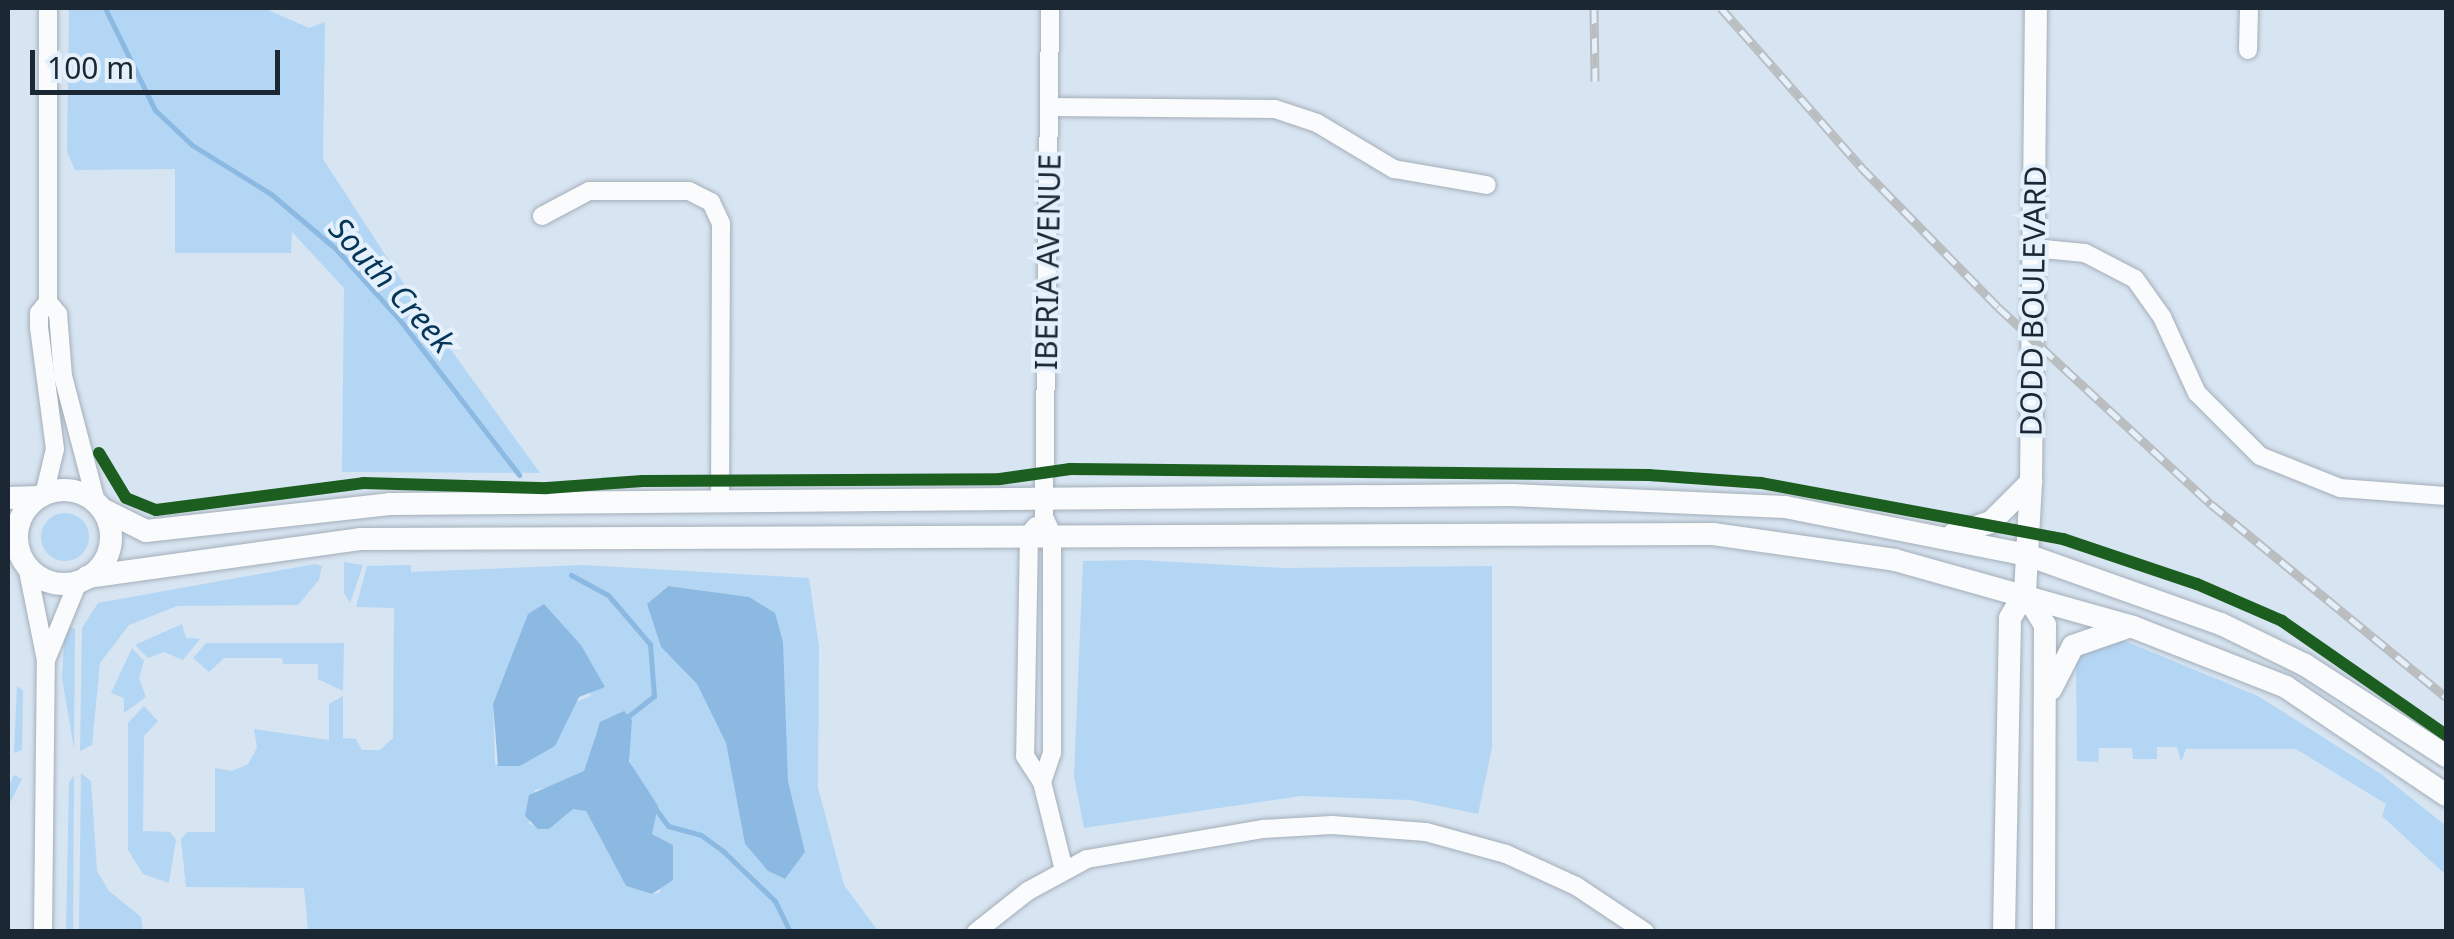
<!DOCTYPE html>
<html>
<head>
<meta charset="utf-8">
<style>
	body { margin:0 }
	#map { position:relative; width:2454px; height:939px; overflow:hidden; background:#d7e4f1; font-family:"Noto Sans",sans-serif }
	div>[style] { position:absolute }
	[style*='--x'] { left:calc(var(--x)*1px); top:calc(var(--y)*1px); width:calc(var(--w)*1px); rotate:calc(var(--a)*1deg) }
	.green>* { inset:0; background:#b3d6f5; transform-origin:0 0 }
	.round { border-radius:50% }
	.water>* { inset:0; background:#8bb9e1 }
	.stream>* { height:5px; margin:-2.5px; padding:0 2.5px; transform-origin:2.5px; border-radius:2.5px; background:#8bb9e1 }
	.roads { filter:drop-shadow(0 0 2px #a3aeb8) drop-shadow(0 0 2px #a3aeb8) }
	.minor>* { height:18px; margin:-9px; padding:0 9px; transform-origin:9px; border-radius:9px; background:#f9fbfd }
	.major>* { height:22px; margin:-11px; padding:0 11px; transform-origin:11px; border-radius:11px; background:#f9fbfd }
	.major>.ring { margin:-11px; padding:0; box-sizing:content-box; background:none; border:22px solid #f9fbfd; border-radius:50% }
	.rail>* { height:9px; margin-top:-4.5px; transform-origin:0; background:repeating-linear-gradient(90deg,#e4f1fc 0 15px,#babec1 0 30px); box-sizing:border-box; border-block:2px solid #babec1 }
	.cycleway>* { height:12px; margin:-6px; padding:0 6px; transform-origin:6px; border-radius:6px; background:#1b5e20 }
	span { translate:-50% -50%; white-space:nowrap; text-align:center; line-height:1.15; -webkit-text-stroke:8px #e4f1fc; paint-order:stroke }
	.street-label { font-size:30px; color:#1b2732 }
	.water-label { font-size:32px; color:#053557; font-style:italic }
	.frame { position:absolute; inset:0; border:10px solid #1b2732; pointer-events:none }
	.scale { position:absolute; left:30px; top:50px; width:250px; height:45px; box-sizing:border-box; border:5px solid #1b2732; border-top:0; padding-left:12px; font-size:30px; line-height:35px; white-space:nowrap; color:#1b2732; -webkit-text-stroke:8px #e4f1fc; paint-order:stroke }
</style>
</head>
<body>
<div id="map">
	<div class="green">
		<i style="clip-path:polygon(69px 8px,264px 8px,309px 28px,325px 22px,323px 159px,412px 296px,540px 473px,342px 472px,344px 288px,292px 232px,291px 253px,175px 253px,175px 169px,75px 170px,67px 152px)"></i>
		<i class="round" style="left:41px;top:513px;width:48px;height:48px"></i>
		<i style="clip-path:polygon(1139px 560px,1283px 568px,1492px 566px,1492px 748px,1478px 814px,1410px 800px,1301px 796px,1084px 828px,1074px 777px,1083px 561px)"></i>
		<i style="clip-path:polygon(344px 562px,363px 565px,350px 603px,344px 593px)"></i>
		<i style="clip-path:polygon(315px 564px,322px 566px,319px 580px,298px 605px,177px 606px,129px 625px,100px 663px,92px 745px,80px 751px,82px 628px,98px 603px)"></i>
		<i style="clip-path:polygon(evenodd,411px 565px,411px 572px,584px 565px,809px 578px,819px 646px,818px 788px,844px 885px,878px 931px,308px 931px,304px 888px,186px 887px,181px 839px,187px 832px,215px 832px,215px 768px,232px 771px,248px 764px,257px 748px,254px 729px,329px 740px,329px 704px,343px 696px,343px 738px,356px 739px,362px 750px,380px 750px,393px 738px,394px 608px,356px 607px,367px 566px,411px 565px,667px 586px,749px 597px,784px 718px,788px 782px,805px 852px,785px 879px,768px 871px,745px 844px,726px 743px,697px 684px,661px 647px,647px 604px,667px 586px,411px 565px,544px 605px,581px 645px,591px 696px,573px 703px,555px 746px,520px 766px,503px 766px,495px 764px,493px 704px,528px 615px,544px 605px,411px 565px,624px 711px,632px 721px,627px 754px,655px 817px,652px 834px,673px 845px,659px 893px,652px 894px,626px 886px,586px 811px,573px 808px,549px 829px,529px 824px,535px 790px,566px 783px,584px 771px,597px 730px,624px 711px)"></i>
		<i style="clip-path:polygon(182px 624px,186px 638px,200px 639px,183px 660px,164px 652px,148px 658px,135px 645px)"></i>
		<i style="clip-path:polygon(65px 626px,75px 629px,74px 749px,62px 678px)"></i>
		<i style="clip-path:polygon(2115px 637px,2258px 696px,2381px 774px,2446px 826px,2446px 875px,2382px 816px,2386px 804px,2296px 749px,2186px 749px,2181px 762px,2177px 747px,2157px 747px,2157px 759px,2133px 759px,2132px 748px,2099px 748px,2098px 762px,2077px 761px,2076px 657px)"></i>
		<i style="clip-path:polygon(206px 643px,344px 643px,343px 691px,318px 679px,318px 664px,283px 664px,282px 658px,224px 658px,209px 672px,193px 658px)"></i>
		<i style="clip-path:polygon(132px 648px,144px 661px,139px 678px,146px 697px,124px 713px,124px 698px,111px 693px)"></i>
		<i style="clip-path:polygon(17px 686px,23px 691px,22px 750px,14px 753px)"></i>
		<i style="clip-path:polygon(144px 706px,158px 721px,144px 736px,143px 831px,170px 832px,176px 840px,169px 883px,143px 874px,128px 850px,128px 723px)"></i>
		<i style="clip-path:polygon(81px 773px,91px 781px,97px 871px,109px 891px,141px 917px,143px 931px,79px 931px)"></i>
		<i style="left:14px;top:775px;width:9px;height:156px;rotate:27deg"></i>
		<i style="clip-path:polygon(74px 775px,73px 931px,66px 931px,69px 783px)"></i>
	</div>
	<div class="water">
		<i style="clip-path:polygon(668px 586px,749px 597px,775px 613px,783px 642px,788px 781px,805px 852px,785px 879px,768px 871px,745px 844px,726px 743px,697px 684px,661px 647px,647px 604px)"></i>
		<i style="clip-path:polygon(544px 604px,581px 645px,605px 687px,579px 697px,555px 746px,520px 766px,498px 766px,493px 704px,528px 614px)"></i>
		<i style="clip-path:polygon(624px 711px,632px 720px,629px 761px,658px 806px,652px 834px,673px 845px,673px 880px,652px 894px,626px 886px,586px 811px,573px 809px,549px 829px,538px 829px,525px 816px,529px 795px,584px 771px,600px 722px)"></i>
	</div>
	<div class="stream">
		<i style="--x:105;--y:8;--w:114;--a:63.9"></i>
		<i style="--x:155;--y:110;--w:51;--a:43.4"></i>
		<i style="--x:192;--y:145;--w:93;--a:31.8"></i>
		<i style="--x:271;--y:194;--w:84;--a:40.2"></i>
		<i style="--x:335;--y:248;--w:96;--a:48"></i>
		<i style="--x:399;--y:319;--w:197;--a:52.4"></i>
		<i style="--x:571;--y:575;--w:42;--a:28.4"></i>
		<i style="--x:608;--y:595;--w:65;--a:49.4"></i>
		<i style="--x:650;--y:644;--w:52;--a:85.6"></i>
		<i style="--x:654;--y:696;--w:36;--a:142"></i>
		<i style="--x:655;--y:808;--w:22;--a:54"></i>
		<i style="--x:668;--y:826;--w:34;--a:15"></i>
		<i style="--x:701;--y:835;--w:29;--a:36"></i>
		<i style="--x:724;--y:852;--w:71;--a:43.9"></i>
		<i style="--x:775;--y:901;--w:34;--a:64"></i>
	</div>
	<div class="roads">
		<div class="minor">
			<i style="--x:48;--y:8;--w:294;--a:90"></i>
			<i style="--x:48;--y:302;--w:16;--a:50"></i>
			<i style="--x:58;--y:314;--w:62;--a:85.4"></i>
			<i style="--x:63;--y:376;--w:130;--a:75.3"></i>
			<i style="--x:2248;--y:50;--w:42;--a:-88.6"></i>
			<i style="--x:1049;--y:107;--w:226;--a:0.5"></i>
			<i style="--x:1275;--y:109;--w:44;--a:18.4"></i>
			<i style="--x:1317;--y:123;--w:90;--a:30.9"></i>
			<i style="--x:1394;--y:169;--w:94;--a:9.8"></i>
			<i style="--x:542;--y:216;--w:53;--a:-28"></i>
			<i style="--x:589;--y:191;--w:100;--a:0"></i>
			<i style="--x:689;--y:191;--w:25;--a:27"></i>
			<i style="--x:711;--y:202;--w:23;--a:65"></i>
			<i style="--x:721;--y:223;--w:280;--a:90.2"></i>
			<i style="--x:2033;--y:248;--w:52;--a:5.5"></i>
			<i style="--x:2085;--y:253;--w:56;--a:27.5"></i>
			<i style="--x:2135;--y:279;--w:47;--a:54.6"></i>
			<i style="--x:2162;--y:317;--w:84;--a:65.3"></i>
			<i style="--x:2197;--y:393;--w:89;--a:45"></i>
			<i style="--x:2260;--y:456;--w:86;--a:21.8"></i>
			<i style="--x:2340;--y:488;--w:106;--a:4.3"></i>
			<i style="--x:44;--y:495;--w:47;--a:-76.6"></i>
			<i style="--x:55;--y:449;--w:122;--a:-97.5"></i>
			<i style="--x:39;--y:328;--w:15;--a:-90"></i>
			<i style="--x:39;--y:313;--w:14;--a:-51"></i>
			<i style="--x:1036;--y:526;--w:11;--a:131"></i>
			<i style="--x:1029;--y:534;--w:222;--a:91"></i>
			<i style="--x:1025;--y:756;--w:31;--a:57"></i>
			<i style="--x:1042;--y:782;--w:91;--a:76"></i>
			<i style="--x:27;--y:566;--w:96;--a:78.6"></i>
			<i style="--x:1042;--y:782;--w:31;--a:-71"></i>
			<i style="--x:1052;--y:753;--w:219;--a:-90"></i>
			<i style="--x:1052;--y:534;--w:19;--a:-115"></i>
			<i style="--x:1044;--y:517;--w:509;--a:-89.32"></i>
			<i style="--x:43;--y:932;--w:272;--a:-89.4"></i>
			<i style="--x:46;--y:660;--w:84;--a:-67.7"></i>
			<i style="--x:976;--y:932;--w:66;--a:-38.3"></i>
			<i style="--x:1028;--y:891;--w:67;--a:-28.5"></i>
			<i style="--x:1087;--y:859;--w:179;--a:-9.7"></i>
			<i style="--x:1263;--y:829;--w:69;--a:-3.3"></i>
			<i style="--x:1332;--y:825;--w:94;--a:4.3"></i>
			<i style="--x:1426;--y:832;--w:83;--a:15.4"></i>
			<i style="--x:1506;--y:854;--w:77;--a:24.6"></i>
			<i style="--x:1576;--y:886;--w:83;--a:33.7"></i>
		</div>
		<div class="major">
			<i class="ring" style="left:17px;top:490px;width:72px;height:72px"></i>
			<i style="--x:8;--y:498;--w:31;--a:-2"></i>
			<i style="--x:102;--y:509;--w:49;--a:26.6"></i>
			<i style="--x:146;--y:531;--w:245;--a:-6.3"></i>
			<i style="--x:390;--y:504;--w:1122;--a:-0.46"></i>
			<i style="--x:1512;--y:495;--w:273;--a:2.5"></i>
			<i style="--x:1785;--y:507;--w:247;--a:11.2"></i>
			<i style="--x:2027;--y:555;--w:206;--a:19.6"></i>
			<i style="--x:2221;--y:624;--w:93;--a:26"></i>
			<i style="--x:2305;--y:665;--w:168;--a:32.8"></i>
			<i style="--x:1954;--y:534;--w:39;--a:-18"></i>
			<i style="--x:1991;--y:522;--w:57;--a:-45"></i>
			<i style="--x:87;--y:577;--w:277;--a:-7.9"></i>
			<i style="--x:361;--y:539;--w:1352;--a:-0.21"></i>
			<i style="--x:1713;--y:534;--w:184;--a:8.1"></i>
			<i style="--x:1895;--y:560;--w:247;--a:15.7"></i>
			<i style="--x:2133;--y:627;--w:164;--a:21.4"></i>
			<i style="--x:2286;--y:687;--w:193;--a:34"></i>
			<i style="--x:2025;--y:593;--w:38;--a:58"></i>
			<i style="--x:2045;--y:625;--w:307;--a:90.2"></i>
			<i style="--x:2051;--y:689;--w:48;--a:-62.9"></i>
			<i style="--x:2073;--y:646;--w:58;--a:-19.1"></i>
			<i style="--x:2004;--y:932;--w:314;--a:-88.9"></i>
			<i style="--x:2010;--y:618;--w:29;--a:-59"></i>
			<i style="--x:2025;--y:593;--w:111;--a:-86.9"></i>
			<i style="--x:2031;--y:482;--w:474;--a:-89.4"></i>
		</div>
	</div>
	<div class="rail">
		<i style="--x:1594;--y:8;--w:73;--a:89.2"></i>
		<i style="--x:1721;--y:8;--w:212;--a:48.6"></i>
		<i style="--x:1861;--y:167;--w:196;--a:45.6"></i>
		<i style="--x:1998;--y:307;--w:290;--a:42.8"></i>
		<i style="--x:2211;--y:504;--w:304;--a:39.4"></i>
	</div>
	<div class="cycleway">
		<i style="--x:99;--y:453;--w:52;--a:59"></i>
		<i style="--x:126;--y:498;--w:32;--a:22"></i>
		<i style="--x:156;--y:510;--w:209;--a:-7.4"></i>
		<i style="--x:363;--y:483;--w:184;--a:1.6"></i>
		<i style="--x:547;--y:488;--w:96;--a:-4.2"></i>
		<i style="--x:643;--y:481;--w:357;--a:-0.3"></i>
		<i style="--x:1000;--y:479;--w:71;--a:-8.1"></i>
		<i style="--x:1070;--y:469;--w:579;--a:0.59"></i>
		<i style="--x:1649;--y:475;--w:112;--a:4.1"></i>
		<i style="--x:1761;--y:483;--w:307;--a:10.5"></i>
		<i style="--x:2063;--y:539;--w:141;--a:18.6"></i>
		<i style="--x:2197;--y:584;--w:93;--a:23.5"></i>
		<i style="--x:2282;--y:621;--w:200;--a:34.8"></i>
	</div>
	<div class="street-label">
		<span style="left:1048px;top:262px;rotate:-89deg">IBERIA AVENUE</span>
		<span style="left:2033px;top:301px;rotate:-89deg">DODD BOULEVARD</span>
	</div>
	<div class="water-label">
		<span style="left:392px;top:285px;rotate:48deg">South Creek</span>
	</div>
	<div class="frame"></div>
	<div class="scale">100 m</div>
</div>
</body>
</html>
